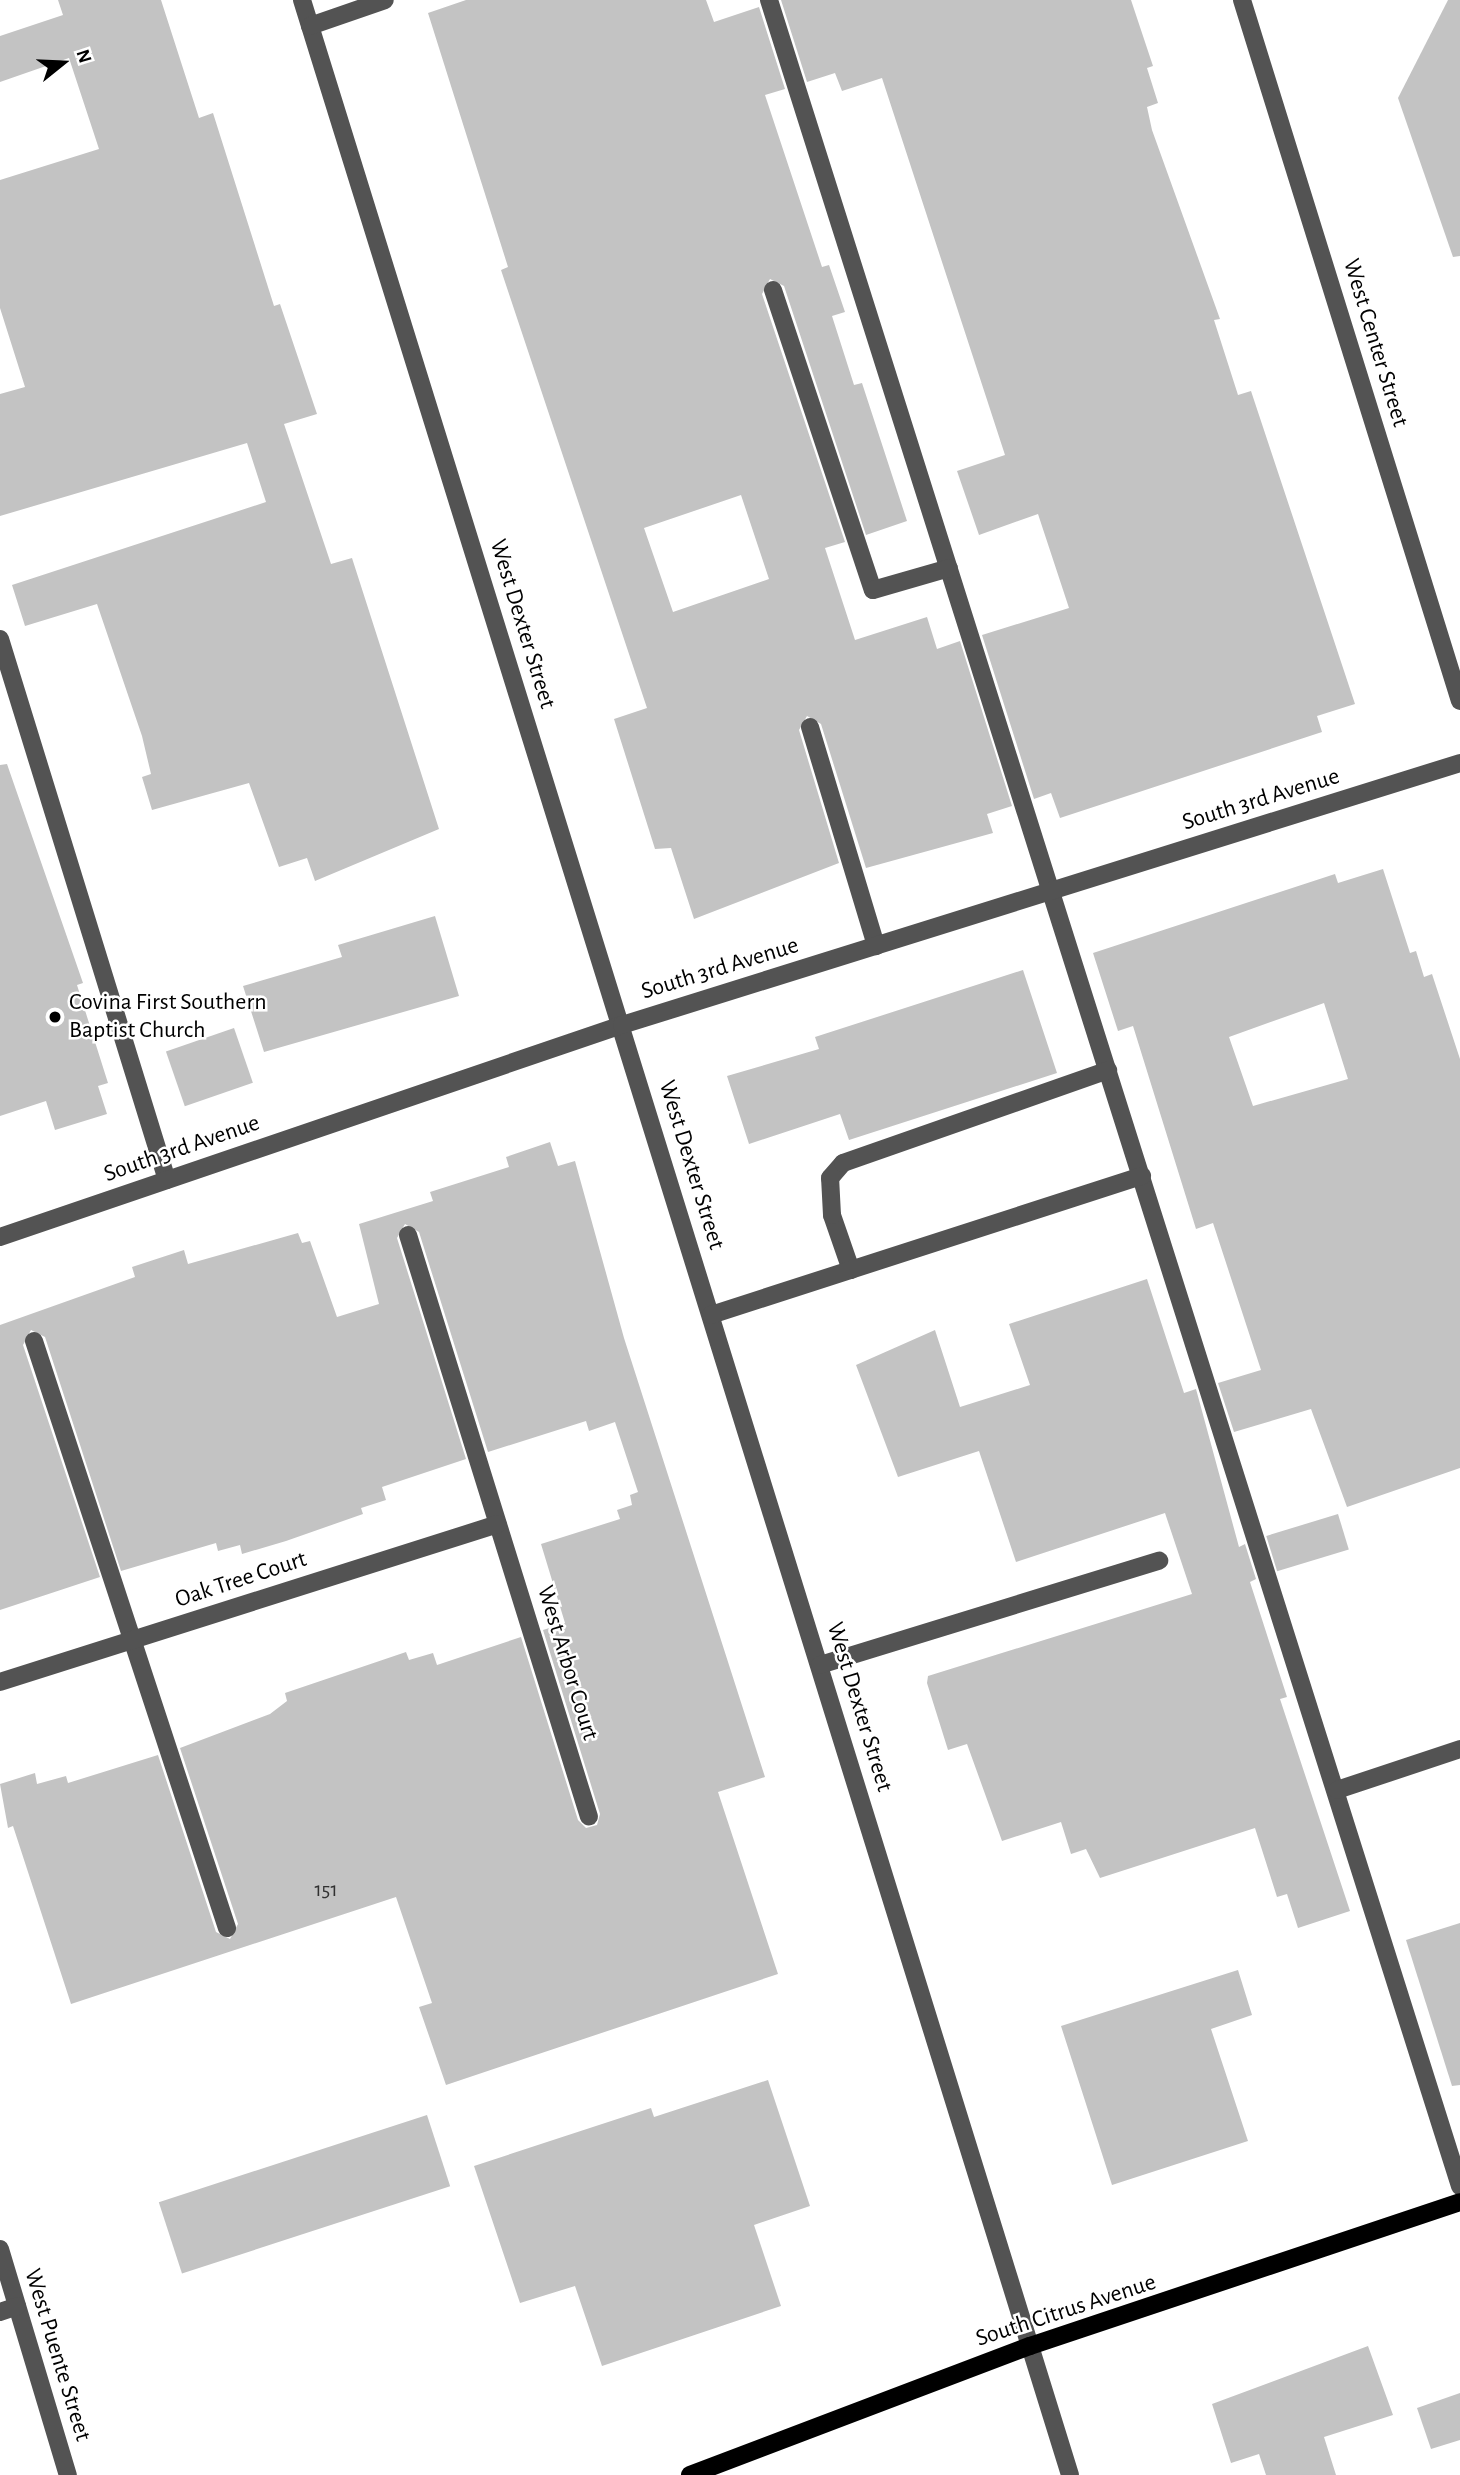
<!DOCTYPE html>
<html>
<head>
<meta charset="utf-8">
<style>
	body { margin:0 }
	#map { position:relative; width:1460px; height:2475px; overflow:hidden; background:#fff; font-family:"Alegreya Sans",sans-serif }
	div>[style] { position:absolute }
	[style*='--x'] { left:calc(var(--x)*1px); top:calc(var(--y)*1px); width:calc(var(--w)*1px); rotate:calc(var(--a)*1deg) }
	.building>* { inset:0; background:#c3c3c3; transform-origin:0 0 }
	.minor>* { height:18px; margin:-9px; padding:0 9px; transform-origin:9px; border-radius:9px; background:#535353 }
	.major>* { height:18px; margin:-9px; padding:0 9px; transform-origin:9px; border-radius:9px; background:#000 }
	.dots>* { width:19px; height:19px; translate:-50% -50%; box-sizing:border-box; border:4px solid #fff; border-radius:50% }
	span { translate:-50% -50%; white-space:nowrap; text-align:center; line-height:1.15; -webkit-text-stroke:5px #fff; paint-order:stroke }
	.number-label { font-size:21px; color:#313131 }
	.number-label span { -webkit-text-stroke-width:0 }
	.street-label { font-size:24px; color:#000 }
	.poi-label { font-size:24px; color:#000 }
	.left { translate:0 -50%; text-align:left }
	.north { position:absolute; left:28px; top:28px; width:70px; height:70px; -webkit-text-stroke:5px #fff; paint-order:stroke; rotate:72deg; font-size:19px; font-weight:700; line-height:28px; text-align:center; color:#000 }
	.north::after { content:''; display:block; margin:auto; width:24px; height:32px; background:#000; clip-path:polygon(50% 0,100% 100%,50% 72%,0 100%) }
</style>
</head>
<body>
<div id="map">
	<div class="building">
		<i style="clip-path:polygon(58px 0,161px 0,199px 118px,213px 113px,274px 306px,280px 304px,317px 414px,284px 424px,331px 564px,352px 558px,439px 829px,315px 881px,307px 858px,279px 867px,249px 783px,152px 810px,142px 777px,151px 774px,142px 736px,97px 604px,25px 626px,12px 585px,266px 502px,247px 443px,0 516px,0 394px,25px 387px,0 308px,0 180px,99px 149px,69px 58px,0 82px,0 36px,63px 15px)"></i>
		<i style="clip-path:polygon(evenodd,466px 0,706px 0,714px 22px,759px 7px,785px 89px,765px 95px,822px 267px,829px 265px,845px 312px,832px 316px,854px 385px,862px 383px,907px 521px,866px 535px,784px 286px,770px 279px,762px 294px,845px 542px,825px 548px,855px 640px,927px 617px,937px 649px,960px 641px,1012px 806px,987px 814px,993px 833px,866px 868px,821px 724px,807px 716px,799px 730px,839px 863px,694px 919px,671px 848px,655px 849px,614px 719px,647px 708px,501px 270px,508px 267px,428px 13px,466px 0,741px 495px,769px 579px,673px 612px,644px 528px,741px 495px)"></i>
		<i style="clip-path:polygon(781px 0,1131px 0,1153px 66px,1147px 68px,1158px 103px,1147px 107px,1152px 130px,1220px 319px,1214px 320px,1238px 395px,1251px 391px,1355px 704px,1317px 716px,1322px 732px,1060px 818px,1051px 793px,1034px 799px,982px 635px,1069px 608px,1038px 514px,979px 535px,957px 471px,1005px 455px,882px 78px,842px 91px,835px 73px,807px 82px)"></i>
		<i style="clip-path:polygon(1448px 0,1460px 0,1460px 256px,1453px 257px,1398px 98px)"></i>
		<i style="clip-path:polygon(7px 764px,83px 983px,77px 985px,108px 1083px,98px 1086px,107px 1114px,55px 1130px,46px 1101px,0 1116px,0 765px)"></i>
		<i style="clip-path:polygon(evenodd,1383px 869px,1410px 953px,1416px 951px,1424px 977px,1432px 974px,1460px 1059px,1460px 1468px,1347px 1507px,1311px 1409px,1234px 1432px,1218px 1383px,1261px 1370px,1213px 1223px,1196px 1229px,1133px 1026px,1118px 1031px,1093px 953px,1335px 874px,1338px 883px,1383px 869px,1324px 1003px,1348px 1079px,1253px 1106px,1229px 1037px,1324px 1003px)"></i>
		<i style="clip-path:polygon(435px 916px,459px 996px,264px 1052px,243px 986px,342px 957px,338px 945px)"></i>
		<i style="clip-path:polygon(1023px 970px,1057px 1073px,849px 1140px,840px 1114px,749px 1144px,727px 1076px,819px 1049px,815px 1037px)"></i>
		<i style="left:234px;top:1028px;width:58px;height:72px;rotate:71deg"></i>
		<i style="clip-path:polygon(550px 1142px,558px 1166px,575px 1161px,624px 1338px,765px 1777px,718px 1792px,778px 1974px,446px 2085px,419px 2007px,432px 2003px,396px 1897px,71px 2004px,13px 1826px,8px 1828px,0 1784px,35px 1773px,37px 1784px,66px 1776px,68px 1783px,158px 1755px,216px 1932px,230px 1939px,238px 1924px,180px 1748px,270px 1714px,287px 1701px,285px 1693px,406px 1652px,409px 1660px,433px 1653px,437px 1665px,521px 1637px,578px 1820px,586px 1828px,597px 1825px,600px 1814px,543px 1630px,565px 1623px,541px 1544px,620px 1519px,617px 1510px,632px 1505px,630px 1495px,638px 1492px,615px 1422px,589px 1431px,586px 1421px,488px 1452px,419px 1232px,405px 1224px,397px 1238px,466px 1459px,382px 1487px,386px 1500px,361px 1508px,363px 1514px,286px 1541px,242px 1554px,240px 1545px,218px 1551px,216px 1543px,121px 1571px,45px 1337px,31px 1330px,23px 1345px,100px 1577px,0 1610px,0 1325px,135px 1277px,132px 1267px,184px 1250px,188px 1264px,298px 1233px,302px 1243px,310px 1241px,337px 1317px,379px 1304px,359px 1224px,433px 1201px,430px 1192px,509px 1167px,506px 1157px)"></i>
		<i style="clip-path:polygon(1147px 1279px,1184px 1393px,1196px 1389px,1239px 1547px,1245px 1544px,1256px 1579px,1250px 1582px,1287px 1697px,1280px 1699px,1350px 1911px,1298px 1928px,1287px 1894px,1277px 1897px,1255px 1828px,1100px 1878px,1086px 1849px,1071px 1854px,1061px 1822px,1002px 1841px,967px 1744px,948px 1750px,927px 1683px,928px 1676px,1192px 1594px,1165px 1513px,1016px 1562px,979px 1451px,898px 1477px,856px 1365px,935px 1330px,960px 1407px,1030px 1385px,1009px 1324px)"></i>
		<i style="left:1338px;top:1514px;width:37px;height:75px;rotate:73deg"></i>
		<i style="clip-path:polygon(1460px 1923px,1460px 2085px,1452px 2086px,1406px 1940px)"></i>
		<i style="clip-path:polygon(1238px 1970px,1252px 2015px,1211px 2029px,1248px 2141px,1112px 2185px,1061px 2026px)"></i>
		<i style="clip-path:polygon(768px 2080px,810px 2206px,754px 2225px,781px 2306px,602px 2366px,575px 2286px,520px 2303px,474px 2166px,651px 2108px,654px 2117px)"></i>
		<i style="left:427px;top:2115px;width:75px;height:282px;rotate:72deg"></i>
		<i style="clip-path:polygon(1368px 2346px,1393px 2415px,1324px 2437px,1336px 2475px,1266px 2475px,1259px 2454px,1231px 2463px,1212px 2404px)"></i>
		<i style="clip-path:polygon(1460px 2393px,1460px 2440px,1431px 2449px,1417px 2408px)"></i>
	</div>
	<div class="minor">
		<i style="--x:302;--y:0;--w:2591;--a:72.76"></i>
		<i style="--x:769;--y:0;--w:2293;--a:72.46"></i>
		<i style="--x:1242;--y:0;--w:734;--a:72.73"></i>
		<i style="--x:310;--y:26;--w:79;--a:-19.1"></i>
		<i style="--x:773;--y:290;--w:316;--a:71.6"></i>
		<i style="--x:873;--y:590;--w:79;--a:-16.1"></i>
		<i style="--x:0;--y:639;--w:566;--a:72.85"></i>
		<i style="--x:810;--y:727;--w:229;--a:73.2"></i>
		<i style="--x:408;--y:1235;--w:609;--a:72.72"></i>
		<i style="--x:0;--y:1237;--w:657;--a:-18.82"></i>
		<i style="--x:622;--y:1025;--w:878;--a:-17.36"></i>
		<i style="--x:851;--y:1270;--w:58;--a:-109.1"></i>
		<i style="--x:832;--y:1215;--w:37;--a:-93"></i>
		<i style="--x:830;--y:1178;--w:20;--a:-49"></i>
		<i style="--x:843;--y:1163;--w:281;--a:-19.3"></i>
		<i style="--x:711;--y:1315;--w:453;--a:-17.9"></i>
		<i style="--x:34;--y:1341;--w:618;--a:71.8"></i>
		<i style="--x:820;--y:1665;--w:355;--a:-17.1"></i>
		<i style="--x:0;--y:1682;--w:522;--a:-17.6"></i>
		<i style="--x:1337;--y:1790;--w:130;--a:-18.4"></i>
		<i style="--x:0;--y:2249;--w:236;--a:73.3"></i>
		<i style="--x:0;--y:2312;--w:18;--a:-19"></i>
	</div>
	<div class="major">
		<i style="--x:690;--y:2475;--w:364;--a:-20.8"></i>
		<i style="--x:1030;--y:2346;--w:453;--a:-18.5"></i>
	</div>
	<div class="dots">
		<i style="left:55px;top:1017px;background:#000"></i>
	</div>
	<div class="number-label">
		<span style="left:326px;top:1890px">151</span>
	</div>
	<div class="street-label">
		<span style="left:1375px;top:343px;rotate:73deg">West Center Street</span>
		<span style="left:522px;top:624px;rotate:73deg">West Dexter Street</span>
		<span style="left:1261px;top:800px;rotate:-17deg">South 3rd Avenue</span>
		<span style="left:720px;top:969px;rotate:-17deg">South 3rd Avenue</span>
		<span style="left:182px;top:1149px;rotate:-19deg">South 3rd Avenue</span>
		<span style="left:691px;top:1165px;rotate:73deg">West Dexter Street</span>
		<span style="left:241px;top:1580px;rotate:-18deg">Oak Tree Court</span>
		<span style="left:567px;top:1663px;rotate:73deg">West Arbor Court</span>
		<span style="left:859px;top:1707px;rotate:73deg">West Dexter Street</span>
		<span style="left:1066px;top:2311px;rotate:-18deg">South Citrus Avenue</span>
		<span style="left:57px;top:2355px;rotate:73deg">West Puente Street</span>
	</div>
	<div class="poi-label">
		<span class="left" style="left:69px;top:1017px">Covina First Southern<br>Baptist Church</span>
	</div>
	<div class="north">N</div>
</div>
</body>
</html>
